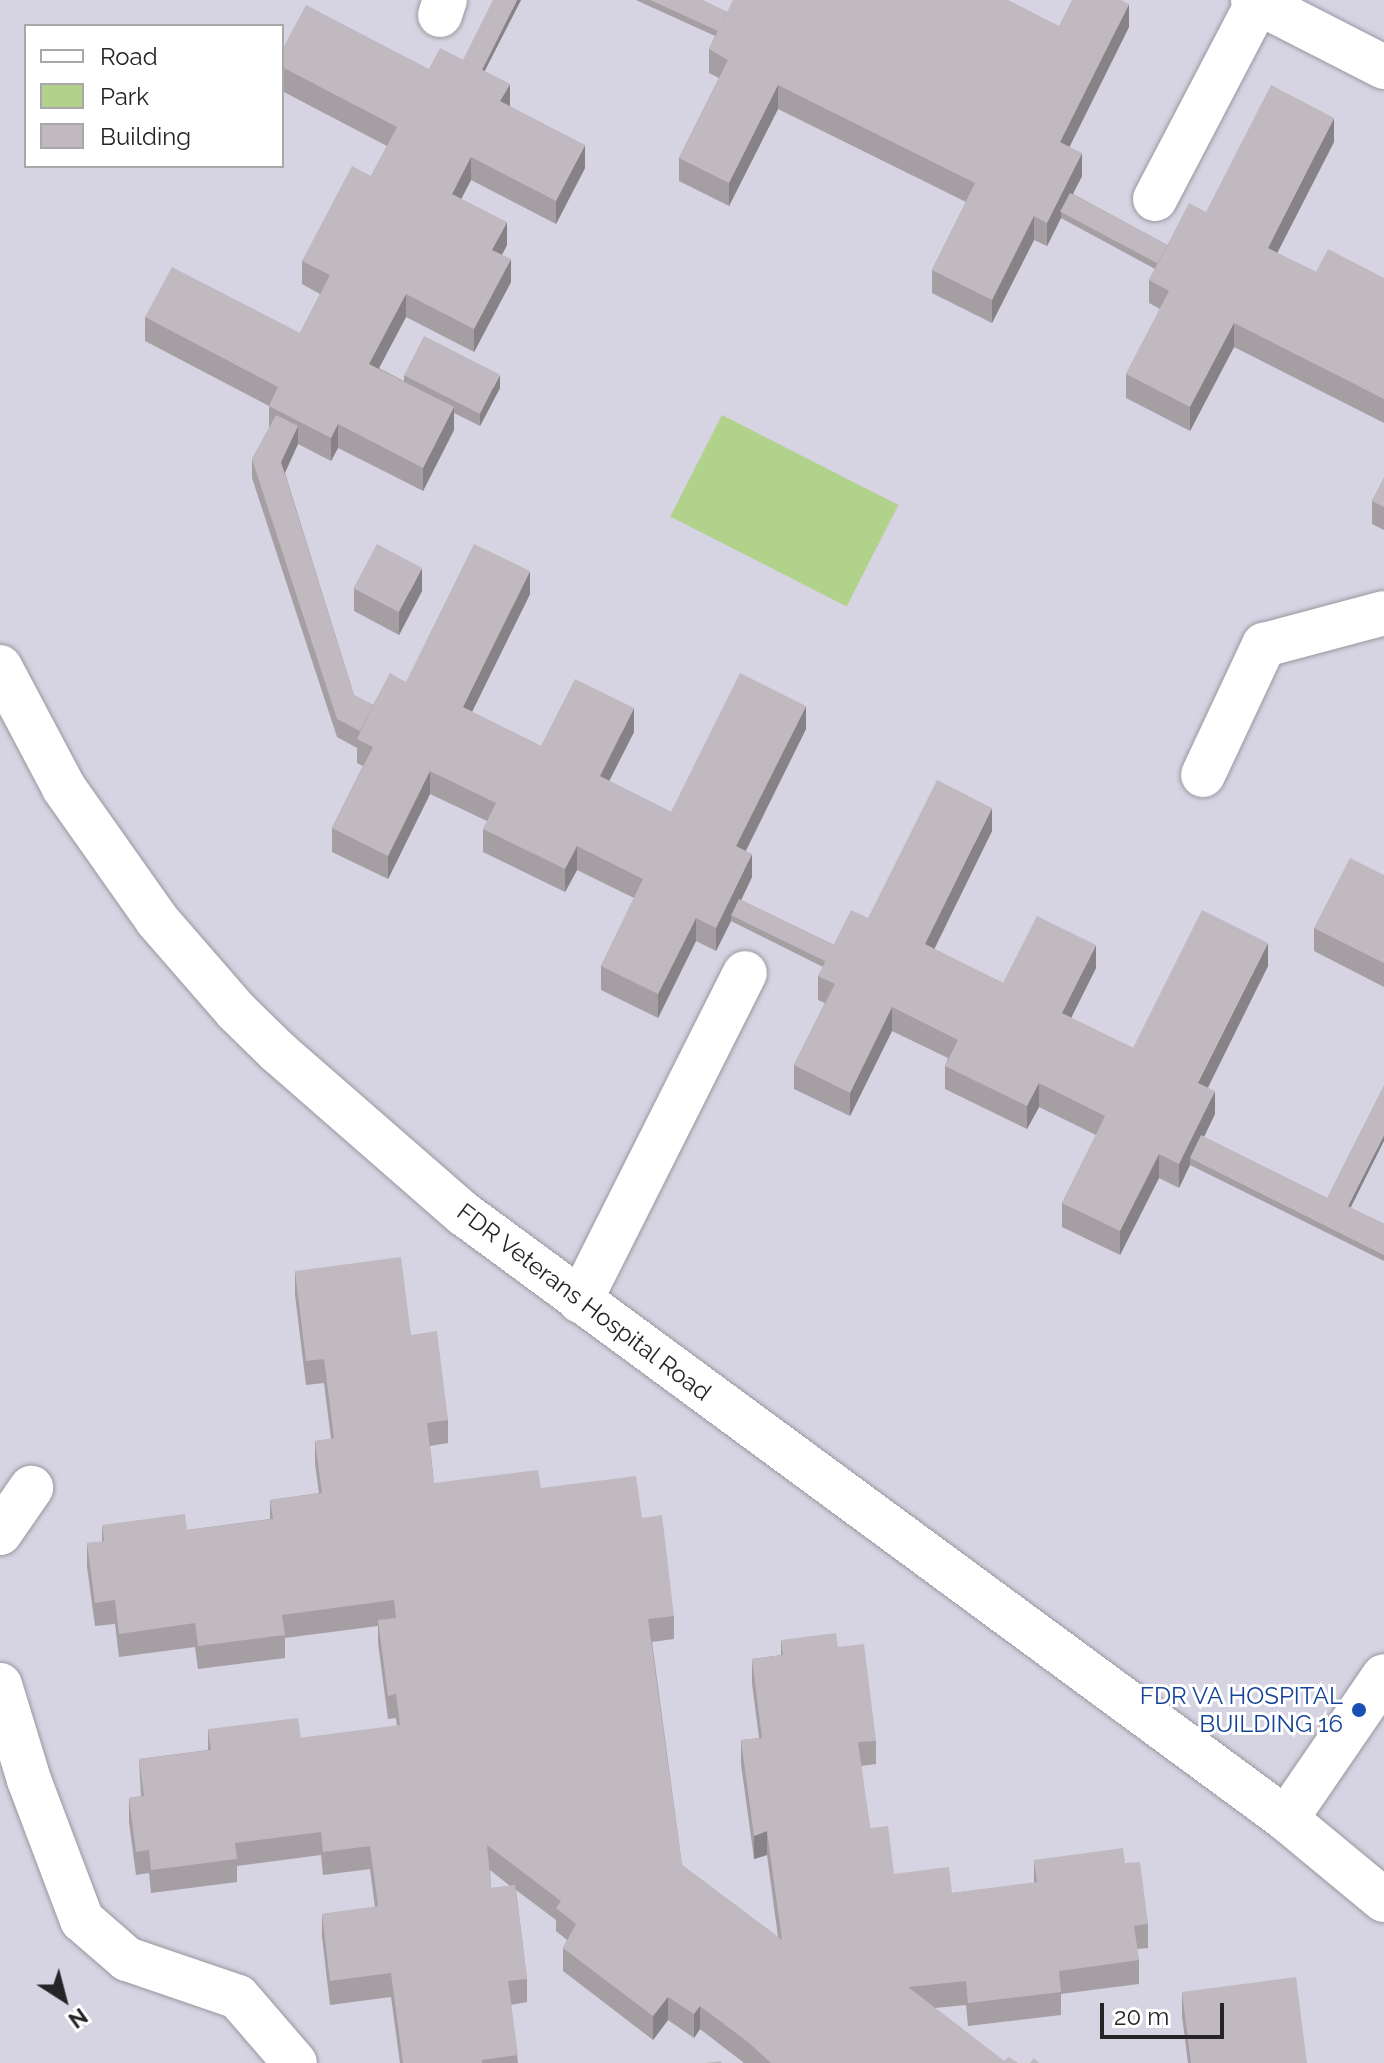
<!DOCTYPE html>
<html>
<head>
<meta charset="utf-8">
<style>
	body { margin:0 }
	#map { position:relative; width:1384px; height:2063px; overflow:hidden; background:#dfdde5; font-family:Raleway,sans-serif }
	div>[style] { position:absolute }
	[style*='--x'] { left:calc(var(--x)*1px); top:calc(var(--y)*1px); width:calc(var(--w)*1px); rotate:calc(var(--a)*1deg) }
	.built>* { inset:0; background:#d6d3e3 }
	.green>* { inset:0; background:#b0d28b; transform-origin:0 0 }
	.roads { filter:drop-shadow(0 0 2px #99979f) drop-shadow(0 0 2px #99979f) }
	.minor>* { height:44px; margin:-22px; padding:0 22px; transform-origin:22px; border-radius:22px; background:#fff }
	.wall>* { inset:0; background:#a59fa4 }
	.shaded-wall>* { inset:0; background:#868286 }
	.building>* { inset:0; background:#c0b9bf; transform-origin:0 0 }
	.dots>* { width:22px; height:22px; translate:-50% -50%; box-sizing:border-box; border:4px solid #fff; border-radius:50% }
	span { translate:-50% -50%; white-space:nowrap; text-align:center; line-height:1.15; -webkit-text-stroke:6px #fff; paint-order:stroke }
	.street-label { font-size:24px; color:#252427 }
	.transit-label { font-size:24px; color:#164399 }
	.right { translate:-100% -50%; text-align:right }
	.legend { position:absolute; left:24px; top:24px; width:260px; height:144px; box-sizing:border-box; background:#fff; border:2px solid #a8a7a9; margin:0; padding:10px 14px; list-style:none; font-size:24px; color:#252427 }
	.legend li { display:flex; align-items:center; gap:16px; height:40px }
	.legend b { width:40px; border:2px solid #a8a7a9 }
	.north { position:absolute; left:24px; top:1959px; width:80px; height:80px; -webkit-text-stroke:6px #fff; paint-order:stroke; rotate:144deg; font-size:22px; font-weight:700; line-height:32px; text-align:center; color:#252427 }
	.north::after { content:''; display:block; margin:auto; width:28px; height:36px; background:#252427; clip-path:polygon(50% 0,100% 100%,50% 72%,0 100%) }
	.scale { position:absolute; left:1100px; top:2003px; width:124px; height:36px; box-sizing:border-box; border:4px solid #252427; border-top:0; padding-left:10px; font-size:24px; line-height:28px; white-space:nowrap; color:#252427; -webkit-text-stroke:6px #fff; paint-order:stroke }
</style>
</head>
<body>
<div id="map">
	<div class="built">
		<i style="clip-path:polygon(evenodd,0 0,1384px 0,1384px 2063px,0 2063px,0 0,26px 26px,282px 26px,282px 166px,26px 166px,26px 26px)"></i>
	</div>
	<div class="green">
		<i style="left:722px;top:415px;width:198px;height:114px;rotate:27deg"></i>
	</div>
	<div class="roads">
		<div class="minor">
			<i style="--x:1253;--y:0;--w:147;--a:27.1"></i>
			<i style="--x:440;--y:15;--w:16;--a:-72"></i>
			<i style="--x:1155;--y:199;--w:222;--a:-62.4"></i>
			<i style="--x:0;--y:667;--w:137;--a:62.1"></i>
			<i style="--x:64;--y:788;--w:161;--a:54.8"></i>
			<i style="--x:157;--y:920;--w:121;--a:49"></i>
			<i style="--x:236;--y:1011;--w:59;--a:44.3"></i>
			<i style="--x:278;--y:1052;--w:247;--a:41.1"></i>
			<i style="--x:464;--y:1214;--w:1021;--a:36.35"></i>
			<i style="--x:1286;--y:1819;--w:127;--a:39.6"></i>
			<i style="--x:1203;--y:775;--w:144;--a:-64.9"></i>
			<i style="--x:1264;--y:645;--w:124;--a:-14.9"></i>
			<i style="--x:580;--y:1301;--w:367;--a:-63.3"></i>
			<i style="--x:0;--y:1533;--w:55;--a:-55.4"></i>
			<i style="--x:0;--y:1685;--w:99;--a:73"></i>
			<i style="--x:29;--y:1780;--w:150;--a:69.3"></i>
			<i style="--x:82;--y:1920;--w:60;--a:40.9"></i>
			<i style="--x:127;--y:1959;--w:117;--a:18.9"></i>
			<i style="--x:238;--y:1997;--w:87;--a:49.2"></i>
			<i style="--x:1286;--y:1819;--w:173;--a:-55.6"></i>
		</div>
	</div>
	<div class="wall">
		<i style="clip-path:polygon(521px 0,484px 71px,510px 106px,585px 168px,556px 224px,471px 180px,461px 199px,507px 245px,502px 255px,511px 282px,474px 352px,406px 317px,379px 368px,404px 381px,404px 375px,500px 388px,480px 426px,454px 413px,454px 430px,423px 491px,338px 448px,331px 461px,298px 444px,285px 473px,354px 695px,373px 705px,530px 594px,472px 712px,541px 746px,634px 732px,609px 781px,671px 812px,806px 729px,746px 851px,752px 877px,741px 900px,834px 945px,868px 918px,992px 831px,934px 949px,1003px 983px,1096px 968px,1071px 1018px,1133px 1048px,1268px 966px,1208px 1088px,1215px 1114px,1204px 1137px,1327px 1198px,1351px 1208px,1384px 1224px,1384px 1261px,1190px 1165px,1179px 1188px,1159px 1178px,1120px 1255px,1062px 1227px,1062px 1203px,1096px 1135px,1039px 1107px,1027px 1129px,945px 1089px,945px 1066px,948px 1058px,892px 1031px,850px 1116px,794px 1089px,794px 1065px,825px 1003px,818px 1000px,818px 976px,823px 967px,731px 921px,716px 951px,696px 941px,658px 1018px,601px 990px,601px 966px,634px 898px,577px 870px,565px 892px,483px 852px,483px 829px,487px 821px,430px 794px,388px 879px,332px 852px,332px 828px,363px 766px,357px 763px,357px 748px,337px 737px,252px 478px,252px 459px,269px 428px,269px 406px,145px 341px,145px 317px,300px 333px,320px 294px,302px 284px,302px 261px,371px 176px,387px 146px,282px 91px,282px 50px,429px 69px,463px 60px)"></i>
		<i style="clip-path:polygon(636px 0,702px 0,727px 12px,1059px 26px,1129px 27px,1069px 147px,1082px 176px,1073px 194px,1167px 245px,1206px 212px,1334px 142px,1277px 253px,1316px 272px,1384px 278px,1384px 423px,1234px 347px,1190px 431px,1126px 398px,1126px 374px,1160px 309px,1149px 303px,1149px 280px,1155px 269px,1061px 218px,1047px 246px,1034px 240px,992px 323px,932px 293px,932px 270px,966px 202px,778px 109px,729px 206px,679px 181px,679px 158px,719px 78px,709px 73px,709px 49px,715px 36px)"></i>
		<i style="clip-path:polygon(1384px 478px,1384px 530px,1372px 524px,1372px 501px)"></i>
		<i style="clip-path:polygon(354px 588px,422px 591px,399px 635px,354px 611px)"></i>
		<i style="clip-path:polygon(1384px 875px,1384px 987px,1314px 951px,1314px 928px)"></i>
		<i style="clip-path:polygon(evenodd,295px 1271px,411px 1335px,448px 1420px,448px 1443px,430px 1446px,434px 1483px,541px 1488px,642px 1518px,674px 1616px,674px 1639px,652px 1642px,682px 1865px,778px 1937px,767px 1855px,754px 1859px,741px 1764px,741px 1740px,759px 1738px,752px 1683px,752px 1659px,781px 1655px,781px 1640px,838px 1647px,876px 1741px,876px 1764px,861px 1766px,870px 1828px,894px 1874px,952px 1893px,1034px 1883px,1034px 1860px,1125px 1863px,1148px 1924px,1148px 1948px,1137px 1949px,1139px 1960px,1139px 1984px,1061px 1994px,1061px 2015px,968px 2026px,966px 2005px,935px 2008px,1004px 2061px,1018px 2063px,744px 2063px,700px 2029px,694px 2038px,668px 2020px,653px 2040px,563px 1971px,563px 1948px,567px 1940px,556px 1931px,556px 1920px,516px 1890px,527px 1979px,527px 2002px,511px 2005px,518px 2063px,400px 2063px,391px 1997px,330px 2005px,322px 1937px,322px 1914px,375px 1907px,370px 1869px,323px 1875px,321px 1855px,237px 1866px,237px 1882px,151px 1893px,149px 1873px,136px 1875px,129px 1822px,129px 1798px,141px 1796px,139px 1759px,208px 1750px,208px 1729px,301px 1738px,397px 1726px,396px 1718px,388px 1719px,378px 1643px,378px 1626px,285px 1638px,285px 1658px,198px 1669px,195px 1647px,119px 1657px,115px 1624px,95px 1626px,87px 1567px,87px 1543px,102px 1542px,102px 1525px,187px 1530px,270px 1519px,270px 1500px,319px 1493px,315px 1464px,315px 1441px,331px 1439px,324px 1383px,306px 1385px,295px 1295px,295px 1271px,490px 1870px,510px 1886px,491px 1888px,490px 1870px)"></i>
		<i style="clip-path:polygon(1182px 1992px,1307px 2063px,1188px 2063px,1182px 2016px)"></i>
	</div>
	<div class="shaded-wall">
		<i style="clip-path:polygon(517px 0,521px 0,475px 90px,475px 84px)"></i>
		<i style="clip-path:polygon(1129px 4px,1129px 27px,1060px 166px,1060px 142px)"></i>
		<i style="clip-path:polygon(510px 84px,510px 108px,500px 101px)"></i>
		<i style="clip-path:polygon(778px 85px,778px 109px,729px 206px,729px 183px)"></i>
		<i style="clip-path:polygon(1334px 118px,1334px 142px,1268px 271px,1268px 248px)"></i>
		<i style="clip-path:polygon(585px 145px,585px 168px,556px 224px,556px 201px)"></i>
		<i style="clip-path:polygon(1082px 153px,1082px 176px,1063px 213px,1061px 212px,1061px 218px,1047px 246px,1047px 223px)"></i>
		<i style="clip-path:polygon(471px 157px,471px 180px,452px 217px,452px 194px)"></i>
		<i style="clip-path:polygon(1034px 216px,1034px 240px,992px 323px,992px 300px)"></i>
		<i style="clip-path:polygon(507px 222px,507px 245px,492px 273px,492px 250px)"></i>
		<i style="clip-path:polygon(511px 259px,511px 282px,474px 352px,474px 329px)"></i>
		<i style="clip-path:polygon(406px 294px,406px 317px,369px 387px,369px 364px)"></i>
		<i style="clip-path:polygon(1234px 323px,1234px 347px,1190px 431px,1190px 407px)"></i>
		<i style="clip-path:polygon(500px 375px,500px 388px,480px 426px,480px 414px)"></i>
		<i style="clip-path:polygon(454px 407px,454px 430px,423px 491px,423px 468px)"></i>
		<i style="clip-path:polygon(338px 424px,338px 448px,331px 461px,331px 438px)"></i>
		<i style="clip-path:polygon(298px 426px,298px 444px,281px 481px,281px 462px)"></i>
		<i style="clip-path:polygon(422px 568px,422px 591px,399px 635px,399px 612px)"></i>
		<i style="clip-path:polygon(530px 571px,530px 594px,463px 730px,463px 707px)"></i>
		<i style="clip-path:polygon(806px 706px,806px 729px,736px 870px,736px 846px)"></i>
		<i style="clip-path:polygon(634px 708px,634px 732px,600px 799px,600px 776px)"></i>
		<i style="clip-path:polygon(430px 771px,430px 794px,388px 879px,388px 856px)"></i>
		<i style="clip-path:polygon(992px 808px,992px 831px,925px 968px,925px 944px)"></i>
		<i style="clip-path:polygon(577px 846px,577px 870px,565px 892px,565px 869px)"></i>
		<i style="clip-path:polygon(752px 854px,752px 877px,733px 917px,731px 915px,731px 921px,716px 951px,716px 928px)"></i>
		<i style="clip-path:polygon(696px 918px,696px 941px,658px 1018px,658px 994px)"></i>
		<i style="clip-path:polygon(1268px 943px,1268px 966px,1198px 1107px,1198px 1083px)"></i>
		<i style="clip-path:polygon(1096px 945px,1096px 968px,1062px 1036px,1062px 1013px)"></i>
		<i style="clip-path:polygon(892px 1007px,892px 1031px,850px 1116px,850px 1093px)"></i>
		<i style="clip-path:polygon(1039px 1083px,1039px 1107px,1027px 1129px,1027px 1106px)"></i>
		<i style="clip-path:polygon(1215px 1091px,1215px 1114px,1193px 1159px,1190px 1158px,1190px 1165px,1179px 1188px,1179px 1164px)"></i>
		<i style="clip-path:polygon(1384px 1135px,1384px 1141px,1348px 1213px,1348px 1206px)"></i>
		<i style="clip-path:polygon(1159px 1154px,1159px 1178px,1120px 1255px,1120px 1231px)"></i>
		<i style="clip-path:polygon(767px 1831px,767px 1855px,754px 1859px,754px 1836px)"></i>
		<i style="clip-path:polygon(668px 1997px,668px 2020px,653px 2040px,653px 2016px)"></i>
		<i style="clip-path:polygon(700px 2006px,700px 2029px,694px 2038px,694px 2014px)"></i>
	</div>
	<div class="building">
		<i style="clip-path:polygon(493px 0,517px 0,482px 70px,463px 60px)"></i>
		<i style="clip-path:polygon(650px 0,702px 0,727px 12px,718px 31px)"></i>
		<i style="clip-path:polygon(733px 0,1008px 0,1059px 26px,1072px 0,1121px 0,1129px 4px,1060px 142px,1082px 153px,1047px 223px,1034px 216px,992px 300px,932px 270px,975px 183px,778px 85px,729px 183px,679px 158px,728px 60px,709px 49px)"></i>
		<i style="clip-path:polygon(306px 5px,429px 69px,440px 48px,510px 84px,500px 101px,585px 145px,556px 201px,471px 157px,452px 194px,507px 222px,492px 250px,511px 259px,474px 329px,406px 294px,369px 364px,454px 407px,423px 468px,338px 424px,331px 438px,269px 406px,278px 387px,145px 317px,172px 267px,300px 333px,330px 275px,302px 261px,352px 166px,371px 176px,397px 127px,282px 67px,282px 50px)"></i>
		<i style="clip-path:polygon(1271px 85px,1334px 118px,1268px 248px,1316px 272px,1328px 249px,1384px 278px,1384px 399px,1234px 323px,1190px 407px,1126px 374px,1169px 291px,1149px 280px,1189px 203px,1206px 212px)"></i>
		<i style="left:1070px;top:193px;width:110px;height:21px;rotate:28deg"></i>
		<i style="left:424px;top:336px;width:85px;height:44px;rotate:27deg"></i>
		<i style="clip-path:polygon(276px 415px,298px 426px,281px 462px,354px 695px,373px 705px,360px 731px,337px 719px,252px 459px)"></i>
		<i style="clip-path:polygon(1384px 478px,1384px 507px,1372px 501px)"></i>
		<i style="left:377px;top:544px;width:51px;height:50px;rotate:28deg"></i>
		<i style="clip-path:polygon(474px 544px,530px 571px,463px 707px,541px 746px,575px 679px,634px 708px,600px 776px,671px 812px,740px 673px,806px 706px,736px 846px,752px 854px,716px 928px,696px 918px,658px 994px,601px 966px,643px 879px,577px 846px,565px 869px,483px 829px,496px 803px,430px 771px,388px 856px,332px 828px,373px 747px,357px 739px,375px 701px,390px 673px,406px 682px)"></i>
		<i style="clip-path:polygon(937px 780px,992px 808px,925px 944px,1003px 983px,1037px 916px,1096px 945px,1062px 1013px,1133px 1048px,1202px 910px,1268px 943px,1198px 1083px,1215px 1091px,1179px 1164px,1159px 1154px,1120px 1231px,1062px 1203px,1105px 1116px,1039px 1083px,1027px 1106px,945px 1066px,958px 1040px,892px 1007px,850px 1093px,794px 1065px,835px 984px,818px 976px,851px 910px,868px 918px)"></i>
		<i style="clip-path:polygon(1350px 858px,1384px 875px,1384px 963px,1314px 928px)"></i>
		<i style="left:739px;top:899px;width:106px;height:18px;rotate:26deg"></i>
		<i style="clip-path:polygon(1384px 1085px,1384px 1135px,1348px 1206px,1384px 1224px,1384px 1255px,1190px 1158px,1201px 1135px,1327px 1198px)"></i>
		<i style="clip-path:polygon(401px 1257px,411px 1335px,437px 1331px,448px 1420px,427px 1423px,434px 1483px,538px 1470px,541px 1488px,636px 1476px,642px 1518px,662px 1515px,674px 1616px,648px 1619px,682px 1865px,782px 1940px,767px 1831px,754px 1836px,741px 1740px,762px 1738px,752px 1659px,783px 1655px,781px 1640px,836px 1633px,838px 1647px,864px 1644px,876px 1741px,858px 1742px,870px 1828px,888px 1826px,894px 1874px,949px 1867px,952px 1893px,1037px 1882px,1034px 1860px,1123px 1848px,1125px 1863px,1140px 1862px,1148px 1924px,1134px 1926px,1139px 1960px,1059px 1971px,1061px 1992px,968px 2003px,966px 1981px,908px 1987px,1004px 2061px,1009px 2057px,1018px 2063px,771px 2063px,748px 2042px,700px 2006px,694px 2014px,668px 1997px,653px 2016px,563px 1948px,576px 1924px,556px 1908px,561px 1901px,487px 1845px,491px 1888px,515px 1885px,527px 1979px,508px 1981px,518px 2055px,482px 2060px,482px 2063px,403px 2063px,391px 1973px,330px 1981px,322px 1914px,378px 1906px,370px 1846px,323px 1852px,321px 1832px,235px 1843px,237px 1859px,151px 1870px,149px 1850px,136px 1852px,129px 1798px,144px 1796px,139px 1759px,211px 1750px,208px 1729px,298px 1718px,301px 1738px,400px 1725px,396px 1694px,388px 1696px,378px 1620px,396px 1618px,394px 1600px,282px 1615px,285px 1635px,198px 1646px,195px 1623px,119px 1634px,115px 1600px,95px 1603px,87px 1543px,104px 1541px,102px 1525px,185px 1514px,187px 1530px,273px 1519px,270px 1500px,322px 1493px,315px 1441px,334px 1438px,324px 1359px,306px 1361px,295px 1271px)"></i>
		<i style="clip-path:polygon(1296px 1977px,1307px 2063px,1191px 2063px,1182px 1992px)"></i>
		<i style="clip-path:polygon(1034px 2058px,1039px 2063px,1030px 2063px)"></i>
		<i style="clip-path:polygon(721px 2061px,722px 2063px,704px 2063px)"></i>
	</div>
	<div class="dots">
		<i style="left:1359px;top:1710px;background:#1a4fb4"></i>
	</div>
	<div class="street-label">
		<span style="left:584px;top:1302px;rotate:37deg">FDR Veterans Hospital Road</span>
	</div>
	<div class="transit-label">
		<span class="right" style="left:1343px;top:1710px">FDR VA HOSPITAL<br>BUILDING 16</span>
	</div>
	<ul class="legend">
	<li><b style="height:10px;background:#fff"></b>Road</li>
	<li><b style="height:22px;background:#b0d28b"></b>Park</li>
	<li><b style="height:22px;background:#c0b9bf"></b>Building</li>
	</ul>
	<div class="north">N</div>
	<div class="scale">20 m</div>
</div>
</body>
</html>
